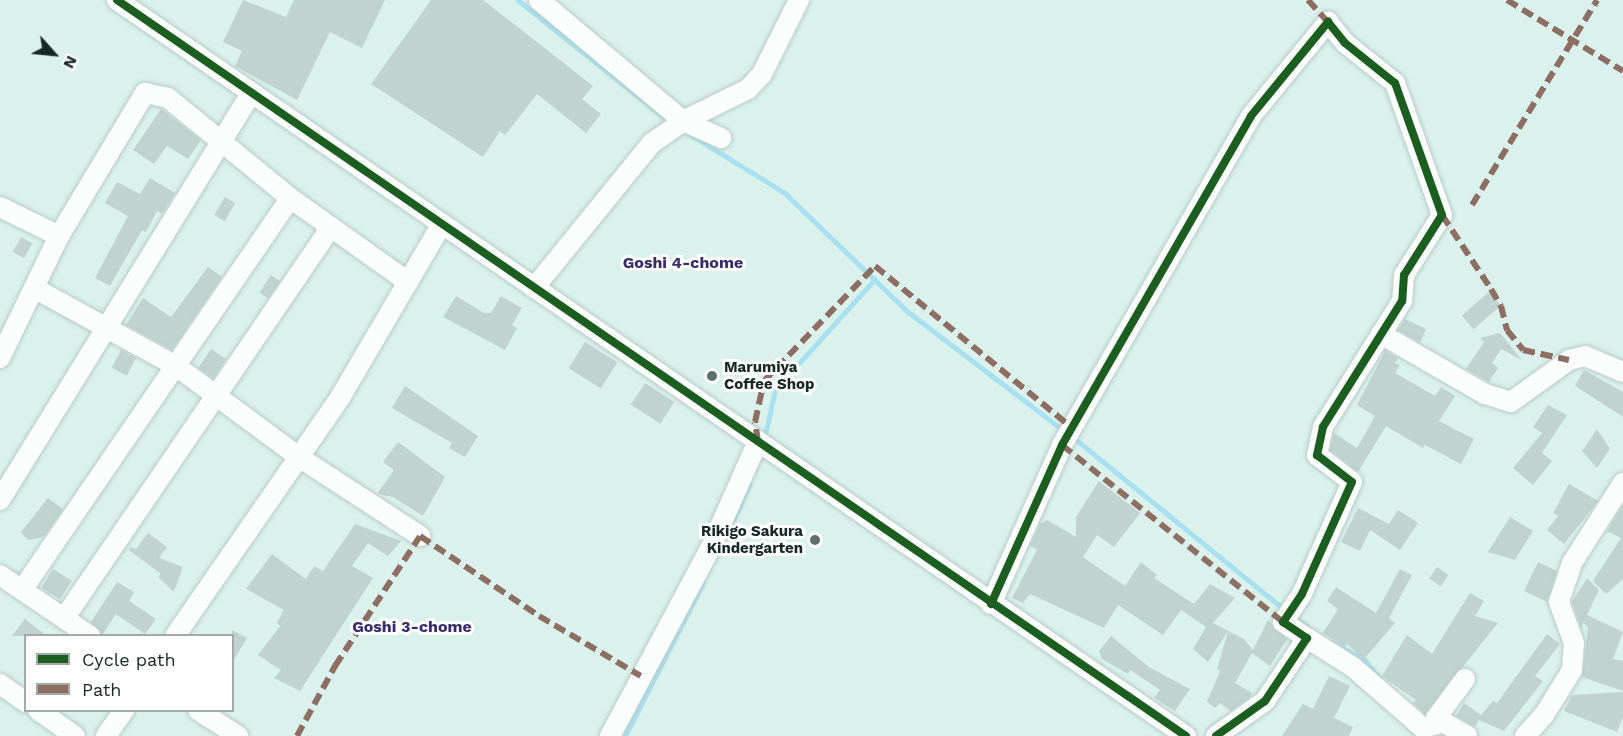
<!DOCTYPE html>
<html>
<head>
<meta charset="utf-8">
<style>
	body { margin:0 }
	#map { position:relative; width:1623px; height:736px; overflow:hidden; background:#dbf2ec; font-family:"Work Sans",sans-serif }
	div>[style] { position:absolute }
	[style*='--x'] { left:calc(var(--x)*1px); top:calc(var(--y)*1px); width:calc(var(--w)*1px); rotate:calc(var(--a)*1deg) }
	.stream>* { height:4.5px; margin:-2.25px; padding:0 2.25px; transform-origin:2.25px; border-radius:2.25px; background:#a8e0f0 }
	.building>* { inset:0; background:#c0d3d0; transform-origin:0 0 }
	.roads { filter:drop-shadow(0 0 2px #b9ccc7) drop-shadow(0 0 2px #b9ccc7) }
	.minor>* { height:20px; margin:-10px; padding:0 10px; transform-origin:10px; border-radius:10px; background:#fafdfc }
	.quiet>* { height:6px; margin-top:-3px; transform-origin:0; background:repeating-linear-gradient(90deg,#8d6e63 0 12px,transparent 0 18px) }
	.cycleway>* { height:8px; margin:-4px; padding:0 4px; transform-origin:4px; border-radius:4px; background:#1b5e20 }
	.dots>* { width:16px; height:16px; translate:-50% -50%; box-sizing:border-box; border:3px solid #fff; border-radius:50% }
	span { translate:-50% -50%; white-space:nowrap; text-align:center; line-height:1.15; -webkit-text-stroke:6px #fff; paint-order:stroke }
	.poi-label { font-size:15px; color:#182824; font-weight:700 }
	.left { translate:0 -50%; text-align:left }
	.right { translate:-100% -50%; text-align:right }
	.neighbourhood-label { font-size:16px; color:#372c67; font-weight:700 }
	.legend { position:absolute; left:24px; top:634px; width:210px; height:78px; box-sizing:border-box; background:#fff; border:2px solid #a3a9a7; margin:0; padding:8px 10px; list-style:none; font-size:18px; color:#182824 }
	.legend li { display:flex; align-items:center; gap:12px; height:30px }
	.legend b { width:30px; border:2px solid #a3a9a7 }
	.north { position:absolute; left:24px; top:24px; width:60px; height:60px; -webkit-text-stroke:4px #fff; paint-order:stroke; rotate:117deg; font-size:16px; font-weight:700; line-height:24px; text-align:center; color:#182824 }
	.north::after { content:''; display:block; margin:auto; width:21px; height:27px; background:#182824; clip-path:polygon(50% 0,100% 100%,50% 72%,0 100%) }
</style>
</head>
<body>
<div id="map">
	<div class="stream">
		<i style="--x:518;--y:0;--w:187;--a:38.7"></i>
		<i style="--x:688;--y:133;--w:114;--a:31.7"></i>
		<i style="--x:785;--y:193;--w:168;--a:44"></i>
		<i style="--x:906;--y:310;--w:199;--a:37.4"></i>
		<i style="--x:1073;--y:437;--w:274;--a:39.2"></i>
		<i style="--x:764;--y:440;--w:51;--a:-77.6"></i>
		<i style="--x:775;--y:390;--w:149;--a:-48"></i>
		<i style="--x:726;--y:537;--w:57;--a:-66.1"></i>
		<i style="--x:1292;--y:615;--w:19;--a:36"></i>
		<i style="--x:1331;--y:642;--w:37;--a:27"></i>
		<i style="--x:1364;--y:659;--w:27;--a:51"></i>
		<i style="--x:625;--y:736;--w:172;--a:-63"></i>
	</div>
	<div class="building">
		<i style="clip-path:polygon(243px 0,286px 17px,294px 0,385px 0,362px 48px,330px 32px,297px 100px,235px 66px,242px 51px,223px 42px)"></i>
		<i style="clip-path:polygon(431px 0,483px 0,593px 86px,582px 99px,601px 114px,586px 133px,537px 94px,505px 135px,500px 131px,483px 157px,371px 84px)"></i>
		<i style="clip-path:polygon(161px 109px,201px 140px,188px 159px,167px 146px,154px 164px,133px 150px)"></i>
		<i style="clip-path:polygon(150px 178px,175px 193px,162px 214px,157px 211px,146px 232px,142px 230px,110px 286px,95px 278px,128px 216px,105px 203px,117px 182px,140px 194px)"></i>
		<i style="left:225px;top:197px;width:12px;height:21px;rotate:31deg"></i>
		<i style="left:21px;top:237px;width:13px;height:17px;rotate:29deg"></i>
		<i style="clip-path:polygon(208px 267px,222px 277px,172px 350px,126px 325px,143px 298px,171px 317px)"></i>
		<i style="left:271px;top:275px;width:11px;height:21px;rotate:34deg"></i>
		<i style="left:1489px;top:292px;width:18px;height:36px;rotate:49deg"></i>
		<i style="clip-path:polygon(456px 296px,484px 313px,491px 313px,501px 296px,522px 308px,512px 325px,517px 328px,505px 350px,443px 317px)"></i>
		<i style="clip-path:polygon(1405px 319px,1426px 329px,1420px 343px,1398px 330px)"></i>
		<i style="clip-path:polygon(1500px 333px,1522px 360px,1501px 349px,1492px 363px,1498px 368px,1489px 382px,1466px 369px,1484px 342px,1480px 338px)"></i>
		<i style="left:585px;top:342px;width:38px;height:31px;rotate:32deg"></i>
		<i style="left:211px;top:349px;width:18px;height:23px;rotate:34deg"></i>
		<i style="left:121px;top:350px;width:17px;height:20px;rotate:28deg"></i>
		<i style="clip-path:polygon(1385px 351px,1398px 358px,1395px 363px,1400px 365px,1395px 373px,1435px 396px,1441px 387px,1455px 396px,1439px 421px,1474px 439px,1461px 464px,1425px 445px,1423px 448px,1386px 426px,1358px 472px,1330px 450px,1334px 433px,1357px 448px,1375px 416px,1357px 405px)"></i>
		<i style="clip-path:polygon(1584px 370px,1623px 392px,1623px 417px,1575px 386px)"></i>
		<i style="left:645px;top:383px;width:35px;height:26px;rotate:33deg"></i>
		<i style="clip-path:polygon(405px 386px,478px 436px,465px 457px,449px 448px,452px 443px,392px 408px)"></i>
		<i style="clip-path:polygon(1548px 405px,1567px 415px,1542px 453px,1552px 461px,1533px 485px,1513px 468px,1542px 433px,1533px 427px)"></i>
		<i style="clip-path:polygon(1597px 429px,1610px 449px,1597px 468px,1582px 451px)"></i>
		<i style="clip-path:polygon(398px 442px,445px 477px,423px 516px,393px 497px,377px 494px,394px 470px,383px 462px)"></i>
		<i style="clip-path:polygon(1099px 481px,1140px 513px,1114px 547px,1097px 535px,1083px 557px,1125px 586px,1141px 562px,1157px 575px,1154px 578px,1194px 604px,1210px 584px,1235px 598px,1213px 623px,1228px 631px,1208px 662px,1193px 649px,1206px 627px,1181px 610px,1163px 635px,1118px 605px,1104px 628px,1030px 594px,1023px 603px,1012px 598px,1037px 550px,1030px 545px,1040px 524px,1047px 520px,1076px 537px,1076px 517px)"></i>
		<i style="clip-path:polygon(1569px 484px,1598px 501px,1564px 544px,1547px 530px,1558px 516px,1553px 513px)"></i>
		<i style="clip-path:polygon(48px 498px,63px 509px,44px 537px,28px 540px,21px 532px)"></i>
		<i style="clip-path:polygon(1623px 505px,1623px 579px,1606px 594px,1593px 581px,1621px 538px,1607px 531px)"></i>
		<i style="clip-path:polygon(1358px 508px,1389px 524px,1398px 510px,1418px 523px,1400px 550px,1370px 530px,1360px 551px,1341px 542px)"></i>
		<i style="clip-path:polygon(1510px 517px,1533px 531px,1515px 560px,1488px 552px)"></i>
		<i style="clip-path:polygon(355px 524px,401px 541px,388px 556px,368px 543px,352px 566px,373px 578px,300px 691px,274px 678px,281px 670px,258px 655px,280px 626px,277px 623px,284px 610px,246px 589px,272px 554px,306px 579px,314px 566px,323px 571px)"></i>
		<i style="clip-path:polygon(148px 533px,167px 547px,159px 558px,183px 567px,174px 592px,158px 577px,161px 574px,129px 550px,130px 547px,136px 549px)"></i>
		<i style="clip-path:polygon(1538px 562px,1557px 571px,1547px 602px,1524px 591px)"></i>
		<i style="left:1437px;top:567px;width:14px;height:14px;rotate:34deg"></i>
		<i style="left:53px;top:569px;width:22px;height:22px;rotate:32deg"></i>
		<i style="clip-path:polygon(1400px 569px,1412px 575px,1389px 618px,1395px 623px,1364px 659px,1347px 644px,1345px 647px,1323px 633px,1338px 609px,1327px 601px,1336px 587px,1376px 613px)"></i>
		<i style="clip-path:polygon(1587px 578px,1599px 590px,1587px 615px,1623px 632px,1613px 659px,1623px 661px,1623px 691px,1582px 677px,1588px 627px,1583px 623px,1581px 628px,1572px 602px)"></i>
		<i style="clip-path:polygon(117px 582px,134px 592px,129px 601px,156px 619px,145px 634px,116px 614px,102px 635px,91px 622px)"></i>
		<i style="clip-path:polygon(1470px 593px,1484px 601px,1475px 616px,1498px 623px,1425px 714px,1413px 703px,1416px 700px,1382px 676px,1407px 635px,1432px 654px)"></i>
		<i style="clip-path:polygon(25px 619px,47px 636px,12px 636px)"></i>
		<i style="clip-path:polygon(1268px 620px,1287px 639px,1270px 666px,1252px 653px,1235px 683px,1252px 693px,1250px 697px,1231px 711px,1220px 703px,1215px 708px,1207px 702px,1220px 671px,1217px 669px,1228px 631px,1244px 639px,1253px 650px)"></i>
		<i style="clip-path:polygon(232px 630px,247px 638px,232px 663px)"></i>
		<i style="clip-path:polygon(1547px 634px,1560px 644px,1535px 676px,1543px 681px,1504px 731px,1479px 720px,1475px 727px,1456px 716px,1464px 703px,1481px 715px,1493px 701px,1497px 703px)"></i>
		<i style="clip-path:polygon(1111px 636px,1149px 667px,1190px 689px,1175px 711px,1154px 698px,1160px 690px,1130px 670px,1128px 674px,1102px 659px,1099px 651px)"></i>
		<i style="clip-path:polygon(1329px 676px,1350px 686px,1334px 718px,1353px 727px,1349px 736px,1282px 736px,1303px 704px,1313px 709px)"></i>
		<i style="clip-path:polygon(1623px 692px,1623px 717px,1617px 732px,1564px 711px,1572px 695px)"></i>
	</div>
	<div class="roads">
		<div class="minor">
			<i style="--x:117;--y:0;--w:1298;--a:34.55"></i>
			<i style="--x:539;--y:0;--w:188;--a:40"></i>
			<i style="--x:683;--y:121;--w:42;--a:24.1"></i>
			<i style="--x:0;--y:207;--w:66;--a:26.2"></i>
			<i style="--x:34;--y:288;--w:162;--a:28.8"></i>
			<i style="--x:176;--y:366;--w:153;--a:36.5"></i>
			<i style="--x:299;--y:457;--w:145;--a:33.1"></i>
			<i style="--x:534;--y:288;--w:187;--a:-50.9"></i>
			<i style="--x:652;--y:143;--w:38;--a:-35"></i>
			<i style="--x:683;--y:121;--w:72;--a:-26.2"></i>
			<i style="--x:748;--y:89;--w:21;--a:-47"></i>
			<i style="--x:762;--y:74;--w:83;--a:-63.4"></i>
			<i style="--x:1381;--y:334;--w:120;--a:30"></i>
			<i style="--x:1485;--y:394;--w:27;--a:17"></i>
			<i style="--x:1511;--y:402;--w:72;--a:-35.9"></i>
			<i style="--x:1569;--y:360;--w:16;--a:-14"></i>
			<i style="--x:1585;--y:356;--w:41;--a:22.8"></i>
			<i style="--x:0;--y:358;--w:136;--a:-64.2"></i>
			<i style="--x:59;--y:236;--w:167;--a:-59"></i>
			<i style="--x:145;--y:93;--w:24;--a:12"></i>
			<i style="--x:168;--y:98;--w:158;--a:39.3"></i>
			<i style="--x:290;--y:198;--w:145;--a:35.4"></i>
			<i style="--x:0;--y:500;--w:478;--a:-58.3"></i>
			<i style="--x:0;--y:575;--w:109;--a:34.1"></i>
			<i style="--x:22;--y:590;--w:475;--a:-55.6"></i>
			<i style="--x:991;--y:604;--w:174;--a:-65.9"></i>
			<i style="--x:1062;--y:445;--w:379;--a:-60.1"></i>
			<i style="--x:1251;--y:116;--w:122;--a:-50.7"></i>
			<i style="--x:1328;--y:22;--w:27;--a:51"></i>
			<i style="--x:1345;--y:43;--w:64;--a:38.7"></i>
			<i style="--x:1395;--y:83;--w:140;--a:70.4"></i>
			<i style="--x:1442;--y:215;--w:71;--a:122.3"></i>
			<i style="--x:1404;--y:275;--w:26;--a:94"></i>
			<i style="--x:1402;--y:301;--w:149;--a:122.1"></i>
			<i style="--x:1323;--y:427;--w:29;--a:102"></i>
			<i style="--x:1317;--y:455;--w:44;--a:37.6"></i>
			<i style="--x:1352;--y:482;--w:123;--a:114.1"></i>
			<i style="--x:1302;--y:594;--w:34;--a:124"></i>
			<i style="--x:1283;--y:622;--w:29;--a:34"></i>
			<i style="--x:1307;--y:638;--w:76;--a:123.7"></i>
			<i style="--x:1265;--y:701;--w:60;--a:144.5"></i>
			<i style="--x:65;--y:617;--w:472;--a:-55.7"></i>
			<i style="--x:175;--y:636;--w:292;--a:-55.3"></i>
			<i style="--x:341;--y:396;--w:199;--a:-59.6"></i>
			<i style="--x:1307;--y:638;--w:54;--a:32.2"></i>
			<i style="--x:1353;--y:667;--w:93;--a:41.1"></i>
			<i style="--x:1423;--y:728;--w:22;--a:-16"></i>
			<i style="--x:1465;--y:679;--w:49;--a:126.6"></i>
			<i style="--x:1436;--y:718;--w:36;--a:30"></i>
			<i style="--x:0;--y:684;--w:32;--a:35"></i>
			<i style="--x:38;--y:710;--w:45;--a:35.1"></i>
			<i style="--x:198;--y:710;--w:48;--a:33"></i>
			<i style="--x:106;--y:736;--w:32;--a:-55"></i>
			<i style="--x:610;--y:736;--w:214;--a:-61.9"></i>
			<i style="--x:711;--y:547;--w:116;--a:-66.1"></i>
			<i style="--x:1525;--y:736;--w:28;--a:-48"></i>
			<i style="--x:1544;--y:715;--w:53;--a:-58.1"></i>
			<i style="--x:1572;--y:670;--w:27;--a:-86"></i>
			<i style="--x:1574;--y:643;--w:44;--a:-110.1"></i>
			<i style="--x:1559;--y:602;--w:41;--a:-71.6"></i>
			<i style="--x:1572;--y:563;--w:95;--a:-57.5"></i>
		</div>
	</div>
	<div class="quiet">
		<i style="--x:1308;--y:0;--w:30;--a:48"></i>
		<i style="--x:1507;--y:0;--w:136;--a:31.5"></i>
		<i style="--x:1472;--y:205;--w:240;--a:-58.6"></i>
		<i style="--x:1442;--y:215;--w:89;--a:56.5"></i>
		<i style="--x:1491;--y:289;--w:20;--a:60"></i>
		<i style="--x:1501;--y:306;--w:25;--a:76"></i>
		<i style="--x:1507;--y:330;--w:26;--a:51"></i>
		<i style="--x:1523;--y:350;--w:47;--a:12.3"></i>
		<i style="--x:758;--y:441;--w:19;--a:-99"></i>
		<i style="--x:755;--y:422;--w:42;--a:-77.6"></i>
		<i style="--x:764;--y:381;--w:160;--a:-46"></i>
		<i style="--x:875;--y:266;--w:255;--a:39.4"></i>
		<i style="--x:1062;--y:445;--w:283;--a:38.7"></i>
		<i style="--x:297;--y:736;--w:80;--a:-61.5"></i>
		<i style="--x:335;--y:666;--w:155;--a:-56.8"></i>
		<i style="--x:420;--y:536;--w:143;--a:33.9"></i>
		<i style="--x:539;--y:616;--w:118;--a:30.5"></i>
	</div>
	<div class="cycleway">
		<i style="--x:117;--y:0;--w:1298;--a:34.55"></i>
		<i style="--x:991;--y:604;--w:174;--a:-65.9"></i>
		<i style="--x:1062;--y:445;--w:379;--a:-60.1"></i>
		<i style="--x:1251;--y:116;--w:122;--a:-50.7"></i>
		<i style="--x:1328;--y:22;--w:27;--a:51"></i>
		<i style="--x:1345;--y:43;--w:64;--a:38.7"></i>
		<i style="--x:1395;--y:83;--w:140;--a:70.4"></i>
		<i style="--x:1442;--y:215;--w:71;--a:122.3"></i>
		<i style="--x:1404;--y:275;--w:26;--a:94"></i>
		<i style="--x:1402;--y:301;--w:149;--a:122.1"></i>
		<i style="--x:1323;--y:427;--w:29;--a:102"></i>
		<i style="--x:1317;--y:455;--w:44;--a:37.6"></i>
		<i style="--x:1352;--y:482;--w:123;--a:114.1"></i>
		<i style="--x:1302;--y:594;--w:34;--a:124"></i>
		<i style="--x:1283;--y:622;--w:29;--a:34"></i>
		<i style="--x:1307;--y:638;--w:76;--a:123.7"></i>
		<i style="--x:1265;--y:701;--w:60;--a:144.5"></i>
	</div>
	<div class="dots">
		<i style="left:712px;top:376px;background:#5c6f6a"></i>
		<i style="left:815px;top:540px;background:#5c6f6a"></i>
	</div>
	<div class="poi-label">
		<span class="left" style="left:724px;top:376px">Marumiya<br>Coffee Shop</span>
		<span class="right" style="left:803px;top:540px">Rikigo Sakura<br>Kindergarten</span>
	</div>
	<div class="neighbourhood-label">
		<span style="left:683px;top:263px">Goshi 4-chome</span>
		<span style="left:412px;top:627px">Goshi 3-chome</span>
	</div>
	<ul class="legend">
	<li><b style="height:8px;background:#1b5e20"></b>Cycle path</li>
	<li><b style="height:8px;background:#8d6e63"></b>Path</li>
	</ul>
	<div class="north">N</div>
</div>
</body>
</html>
